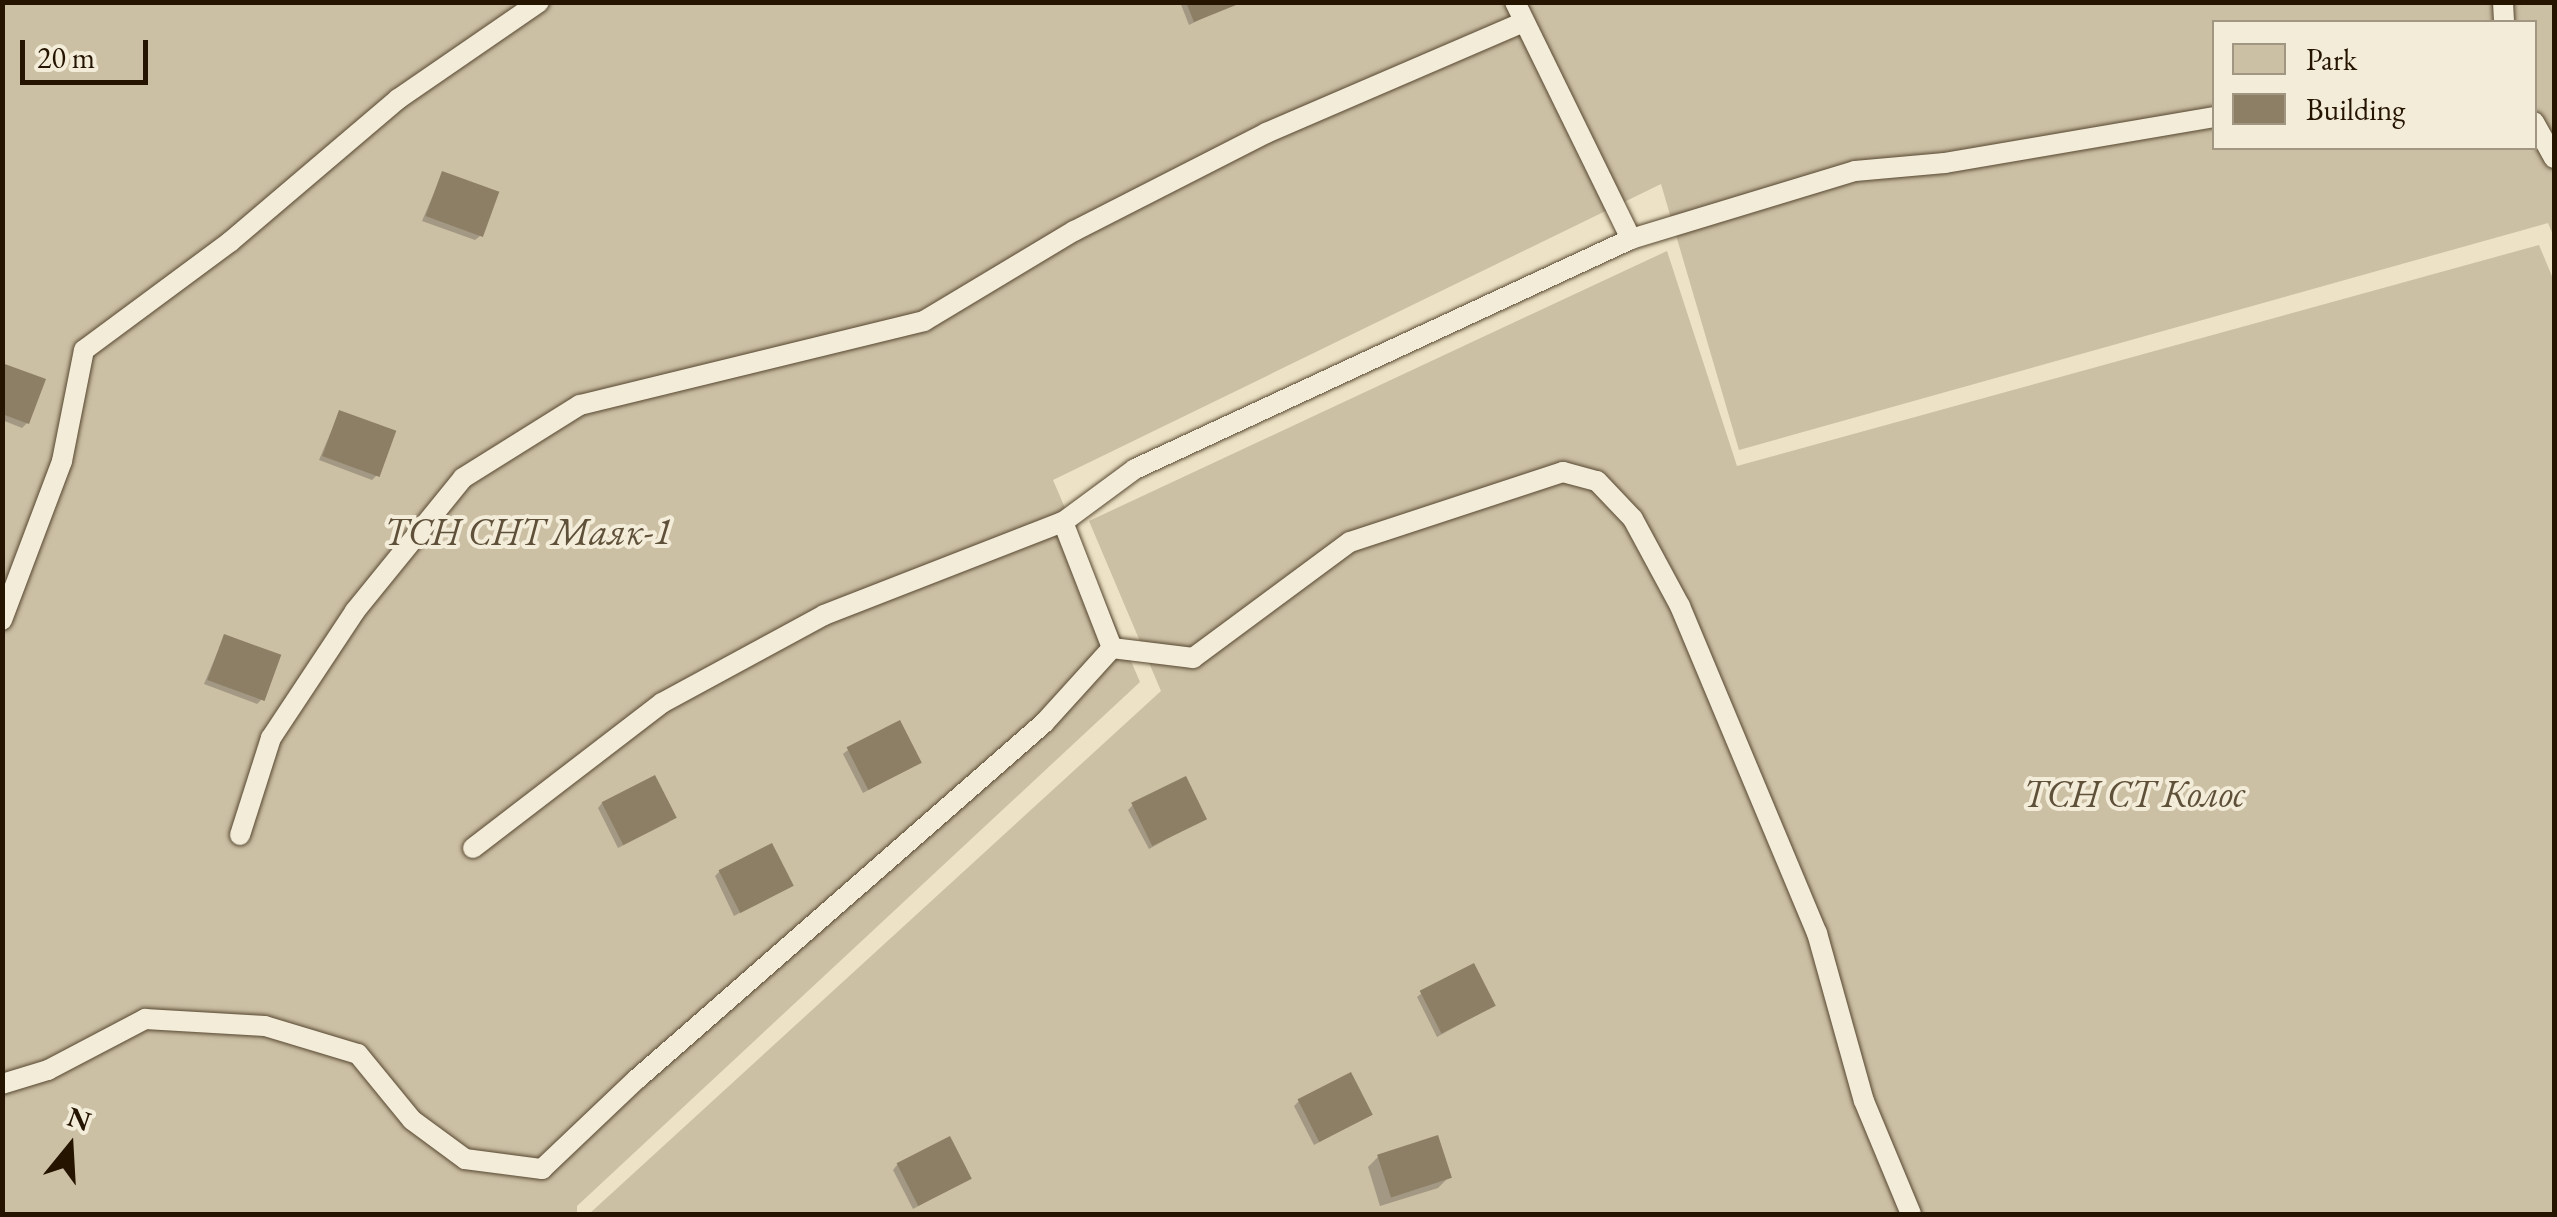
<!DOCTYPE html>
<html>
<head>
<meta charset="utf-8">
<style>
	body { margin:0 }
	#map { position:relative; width:2557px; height:1217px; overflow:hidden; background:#ede2c5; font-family:"EB Garamond",serif }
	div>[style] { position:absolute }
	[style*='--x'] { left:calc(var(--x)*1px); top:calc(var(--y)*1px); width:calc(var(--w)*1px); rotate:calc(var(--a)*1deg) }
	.green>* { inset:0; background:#cbbfa4 }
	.shadow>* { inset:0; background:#0003 }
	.building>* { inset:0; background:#8d7f66; transform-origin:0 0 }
	.roads { filter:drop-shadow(0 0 2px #574831) drop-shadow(0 0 2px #574831) }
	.lane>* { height:20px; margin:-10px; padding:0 10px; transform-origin:10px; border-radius:10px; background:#f3ecd9 }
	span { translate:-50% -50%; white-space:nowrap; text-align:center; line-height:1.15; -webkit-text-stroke:8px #f3ecd9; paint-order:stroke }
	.park-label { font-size:38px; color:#5f5039; font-style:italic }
	.frame { position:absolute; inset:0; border:5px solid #251400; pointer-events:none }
	.legend { position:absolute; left:2212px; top:20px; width:325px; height:130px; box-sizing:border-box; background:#f3ecd9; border:2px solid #a19682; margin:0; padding:12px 18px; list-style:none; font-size:30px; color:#251400 }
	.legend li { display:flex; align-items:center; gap:20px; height:50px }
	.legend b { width:50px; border:2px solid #a19682 }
	.north { position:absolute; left:20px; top:1097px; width:100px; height:100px; -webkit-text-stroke:8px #f3ecd9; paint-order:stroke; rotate:18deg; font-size:28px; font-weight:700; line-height:40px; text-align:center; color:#251400 }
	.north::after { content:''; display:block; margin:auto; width:35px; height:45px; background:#251400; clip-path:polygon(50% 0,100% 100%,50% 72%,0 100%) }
	.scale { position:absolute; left:20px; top:40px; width:128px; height:45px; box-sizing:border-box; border:5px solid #251400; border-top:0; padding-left:12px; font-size:30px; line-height:35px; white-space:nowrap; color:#251400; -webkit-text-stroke:8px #f3ecd9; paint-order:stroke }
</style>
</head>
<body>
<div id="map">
	<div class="green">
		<i style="clip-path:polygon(evenodd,2px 3px,2554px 3px,2554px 237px,2548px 223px,1739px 450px,1661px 184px,1053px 480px,1140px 682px,577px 1206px,577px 1214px,3px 1214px,2px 3px,2214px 22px,2534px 22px,2534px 148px,2214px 148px,2214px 22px)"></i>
		<i style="clip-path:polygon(2539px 245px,2554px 281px,2554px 1214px,589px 1214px,1161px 691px,1089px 521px,1667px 251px,1737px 466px)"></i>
	</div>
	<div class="shadow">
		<i style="clip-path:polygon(1180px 2px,1235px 2px,1189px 25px)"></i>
		<i style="clip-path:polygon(442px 174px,480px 236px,475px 240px,422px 221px)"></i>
		<i style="clip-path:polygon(2px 365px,27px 423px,22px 428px,2px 420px)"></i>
		<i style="clip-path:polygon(339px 413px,377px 475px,372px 480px,319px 460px)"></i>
		<i style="clip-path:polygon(224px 637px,262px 699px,257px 704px,204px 684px)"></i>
		<i style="clip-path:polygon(848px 750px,919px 763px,863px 793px,843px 754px)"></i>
		<i style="clip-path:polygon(602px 803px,669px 822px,618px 848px,598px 808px)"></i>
		<i style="clip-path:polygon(1133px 805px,1204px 818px,1149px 849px,1128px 810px)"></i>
		<i style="clip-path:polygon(720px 871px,791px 885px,734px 916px,715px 876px)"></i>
		<i style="clip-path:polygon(1422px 993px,1493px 1006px,1437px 1037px,1417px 997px)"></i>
		<i style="clip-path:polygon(1299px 1101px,1370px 1115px,1314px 1145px,1294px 1106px)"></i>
		<i style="clip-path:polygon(1378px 1157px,1449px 1177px,1438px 1188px,1380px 1206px,1368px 1167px)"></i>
		<i style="clip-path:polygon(897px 1165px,969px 1178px,913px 1209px,893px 1170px)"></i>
	</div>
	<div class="building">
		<i style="clip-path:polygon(1186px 2px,1241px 2px,1241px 3px,1194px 22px)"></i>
		<i style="left:442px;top:171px;width:61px;height:48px;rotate:20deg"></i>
		<i style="clip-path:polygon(2px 363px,46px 379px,29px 424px,2px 414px)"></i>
		<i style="left:339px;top:410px;width:61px;height:49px;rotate:20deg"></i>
		<i style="left:224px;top:634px;width:61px;height:49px;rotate:20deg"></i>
		<i style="left:900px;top:720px;width:48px;height:60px;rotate:63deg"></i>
		<i style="left:655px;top:775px;width:48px;height:60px;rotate:63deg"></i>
		<i style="left:1186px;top:776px;width:48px;height:61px;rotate:64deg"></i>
		<i style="left:772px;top:843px;width:48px;height:60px;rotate:63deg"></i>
		<i style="left:1474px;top:963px;width:48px;height:61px;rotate:63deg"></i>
		<i style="left:1351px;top:1072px;width:48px;height:60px;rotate:63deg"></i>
		<i style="left:1438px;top:1135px;width:45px;height:64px;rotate:72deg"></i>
		<i style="left:950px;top:1136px;width:48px;height:60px;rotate:63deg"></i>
	</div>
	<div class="roads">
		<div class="lane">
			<i style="--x:1515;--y:2;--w:264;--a:63.9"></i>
			<i style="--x:2503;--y:2;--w:20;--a:87"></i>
			<i style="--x:2534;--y:122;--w:41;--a:60.9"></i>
			<i style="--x:1063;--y:522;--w:135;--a:68.7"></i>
			<i style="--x:2;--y:620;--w:170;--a:-69.3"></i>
			<i style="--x:62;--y:461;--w:113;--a:-78.8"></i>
			<i style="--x:84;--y:350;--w:182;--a:-36.5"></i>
			<i style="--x:230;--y:242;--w:221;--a:-40.4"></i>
			<i style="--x:398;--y:99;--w:171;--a:-34.5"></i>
			<i style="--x:240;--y:835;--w:102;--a:-72.3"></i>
			<i style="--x:271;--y:738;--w:152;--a:-56.5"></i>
			<i style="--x:355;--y:611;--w:171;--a:-50.9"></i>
			<i style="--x:463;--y:478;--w:138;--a:-32"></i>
			<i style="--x:580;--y:405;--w:354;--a:-13.7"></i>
			<i style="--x:924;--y:321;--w:175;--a:-31"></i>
			<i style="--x:1074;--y:231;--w:216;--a:-27"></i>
			<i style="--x:1266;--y:133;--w:281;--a:-23.3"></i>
			<i style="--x:473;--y:848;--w:238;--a:-37.5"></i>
			<i style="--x:662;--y:703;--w:184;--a:-28.5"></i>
			<i style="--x:824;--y:615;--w:256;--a:-21.3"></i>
			<i style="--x:1063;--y:522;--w:89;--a:-36.4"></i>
			<i style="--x:1135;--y:469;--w:547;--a:-24.88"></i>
			<i style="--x:1631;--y:239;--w:234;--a:-16.9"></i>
			<i style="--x:1855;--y:171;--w:90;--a:-5.1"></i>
			<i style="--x:1945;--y:163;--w:273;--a:-9.7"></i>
			<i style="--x:2;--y:1084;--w:48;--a:-16.9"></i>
			<i style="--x:48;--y:1070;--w:110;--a:-27.7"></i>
			<i style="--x:145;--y:1019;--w:120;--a:3.3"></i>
			<i style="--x:265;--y:1026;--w:97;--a:16.8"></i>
			<i style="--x:358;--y:1054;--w:85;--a:50.7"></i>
			<i style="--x:412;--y:1120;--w:66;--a:36.3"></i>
			<i style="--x:465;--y:1159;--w:78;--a:7.4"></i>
			<i style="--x:542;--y:1169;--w:131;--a:-43.5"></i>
			<i style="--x:637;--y:1079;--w:541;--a:-41.18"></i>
			<i style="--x:1044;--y:723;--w:101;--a:-47.8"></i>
			<i style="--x:1112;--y:648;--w:82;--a:7"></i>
			<i style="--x:1193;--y:658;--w:195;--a:-36.5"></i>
			<i style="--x:1350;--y:542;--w:224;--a:-18.2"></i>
			<i style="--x:1563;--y:472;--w:35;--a:15"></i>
			<i style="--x:1597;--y:481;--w:52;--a:46.5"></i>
			<i style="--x:1633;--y:519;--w:99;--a:61.6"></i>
			<i style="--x:1680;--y:606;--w:355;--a:67.3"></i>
			<i style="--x:1817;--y:933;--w:174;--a:74.4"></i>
			<i style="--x:1864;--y:1101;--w:122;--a:67.4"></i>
		</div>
	</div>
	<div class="park-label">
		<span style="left:528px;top:531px">ТСН СНТ Маяк-1</span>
		<span style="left:2134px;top:793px">ТСН СТ Колос</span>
	</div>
	<div class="frame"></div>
	<ul class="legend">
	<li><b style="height:28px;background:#cbbfa4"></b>Park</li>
	<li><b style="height:28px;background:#8d7f66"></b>Building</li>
	</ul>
	<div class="north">N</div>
	<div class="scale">20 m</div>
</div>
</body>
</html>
